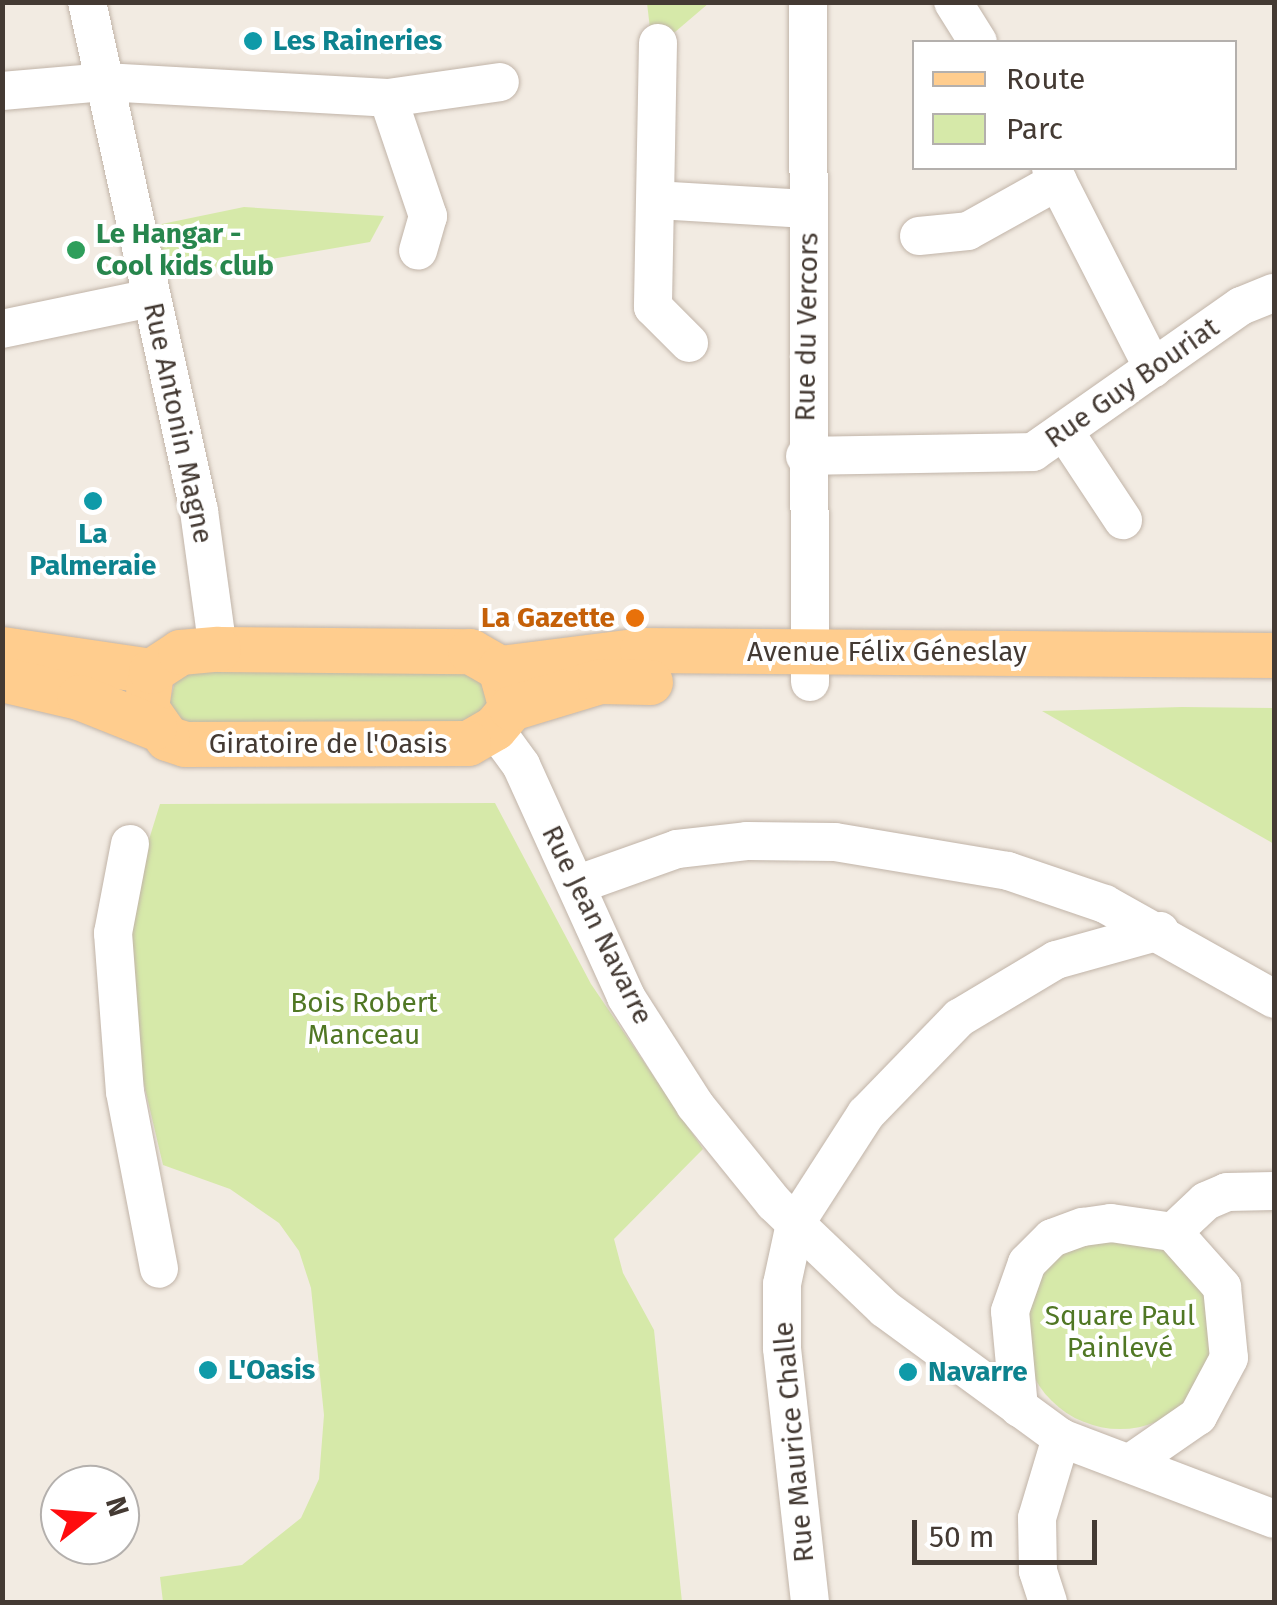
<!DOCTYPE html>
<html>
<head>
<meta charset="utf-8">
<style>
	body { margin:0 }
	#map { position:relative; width:1277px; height:1605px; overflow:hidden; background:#f2ebe2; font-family:"Fira Sans",sans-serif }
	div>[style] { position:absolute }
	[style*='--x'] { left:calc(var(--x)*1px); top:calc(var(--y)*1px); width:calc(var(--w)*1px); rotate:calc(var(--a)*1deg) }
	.green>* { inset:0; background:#d6e9a9 }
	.round { border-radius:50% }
	.roads { filter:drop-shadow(0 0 2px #c1b4a8) drop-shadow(0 0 2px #c1b4a8) }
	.minor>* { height:38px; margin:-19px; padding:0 19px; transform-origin:19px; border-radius:19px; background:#fff }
	.major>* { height:45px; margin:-22.5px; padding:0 22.5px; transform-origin:22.5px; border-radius:22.5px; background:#ffcd8e }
	.dots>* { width:28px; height:28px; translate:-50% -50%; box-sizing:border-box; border:5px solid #fff; border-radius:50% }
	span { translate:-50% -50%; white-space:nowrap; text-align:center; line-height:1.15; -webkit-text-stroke:8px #fff; paint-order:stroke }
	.culture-label { font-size:28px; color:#0d838f; font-weight:700 }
	.left { translate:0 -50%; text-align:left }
	.leisure-label { font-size:28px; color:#27864d; font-weight:700 }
	.street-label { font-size:28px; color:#443a33 }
	.food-label { font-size:28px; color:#c56008; font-weight:700 }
	.right { translate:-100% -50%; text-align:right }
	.park-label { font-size:28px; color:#507724 }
	.frame { position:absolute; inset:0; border:5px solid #443a33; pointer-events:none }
	.legend { position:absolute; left:912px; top:40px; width:325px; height:130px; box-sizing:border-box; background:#fff; border:2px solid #b4b0ad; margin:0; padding:12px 18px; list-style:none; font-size:30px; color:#443a33 }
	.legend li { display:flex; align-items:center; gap:20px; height:50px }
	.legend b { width:50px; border:2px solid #b4b0ad }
	.north { position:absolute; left:40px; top:1465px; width:100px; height:100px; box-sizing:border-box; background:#fff; border:2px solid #b4b0ad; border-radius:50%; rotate:73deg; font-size:28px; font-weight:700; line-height:40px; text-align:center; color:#443a33 }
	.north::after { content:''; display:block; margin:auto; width:35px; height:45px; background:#ff0c0e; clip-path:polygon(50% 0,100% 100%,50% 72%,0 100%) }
	.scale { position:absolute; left:912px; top:1520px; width:185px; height:45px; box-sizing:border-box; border:5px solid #443a33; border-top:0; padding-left:12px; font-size:30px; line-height:35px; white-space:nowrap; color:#443a33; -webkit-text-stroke:8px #fff; paint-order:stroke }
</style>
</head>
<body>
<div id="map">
	<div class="green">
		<i style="clip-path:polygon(647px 3px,709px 3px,675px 32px,651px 37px)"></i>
		<i style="clip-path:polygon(244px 207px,384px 216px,370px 242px,167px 277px,157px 225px)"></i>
		<i style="clip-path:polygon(464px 661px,494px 692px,477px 723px,185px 729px,169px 705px,175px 682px,187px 672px)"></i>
		<i style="clip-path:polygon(1274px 708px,1274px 844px,1042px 711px,1182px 707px)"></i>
		<i style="clip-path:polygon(495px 803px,591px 984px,703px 1149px,614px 1239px,623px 1273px,654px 1330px,682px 1602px,163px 1602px,160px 1577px,242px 1565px,301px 1518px,319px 1479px,324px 1415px,311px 1288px,299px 1251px,279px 1223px,230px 1189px,163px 1165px,135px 1046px,131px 961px,133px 891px,160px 804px)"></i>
		<i class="round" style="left:1023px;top:1235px;width:194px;height:194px"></i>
	</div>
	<div class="roads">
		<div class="minor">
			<i style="--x:87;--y:2;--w:521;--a:77.59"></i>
			<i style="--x:199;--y:511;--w:139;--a:82.2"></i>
			<i style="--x:808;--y:2;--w:680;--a:89.83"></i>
			<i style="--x:953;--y:2;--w:47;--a:58"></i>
			<i style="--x:658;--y:43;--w:264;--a:91.1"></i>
			<i style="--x:653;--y:307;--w:51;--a:45"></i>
			<i style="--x:2;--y:91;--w:102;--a:-5"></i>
			<i style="--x:104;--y:82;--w:284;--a:3.2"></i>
			<i style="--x:388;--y:98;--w:125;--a:71.3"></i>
			<i style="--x:428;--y:216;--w:36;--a:106"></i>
			<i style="--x:388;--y:98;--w:113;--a:-8.1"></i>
			<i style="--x:1051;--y:168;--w:225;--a:63"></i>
			<i style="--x:656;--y:200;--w:153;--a:3.4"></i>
			<i style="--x:919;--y:236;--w:49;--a:-5.8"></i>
			<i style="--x:968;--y:231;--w:103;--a:-29.1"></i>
			<i style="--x:2;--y:329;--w:152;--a:-11.8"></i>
			<i style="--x:1064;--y:431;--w:107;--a:56.5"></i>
			<i style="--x:805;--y:456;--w:228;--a:-1"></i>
			<i style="--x:1033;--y:452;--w:254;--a:-35.1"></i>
			<i style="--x:1241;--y:306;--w:35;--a:-22"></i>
			<i style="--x:494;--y:728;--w:46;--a:53.9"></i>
			<i style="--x:521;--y:765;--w:255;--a:65.6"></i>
			<i style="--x:626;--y:997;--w:128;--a:57.4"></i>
			<i style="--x:695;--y:1105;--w:126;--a:51.1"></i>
			<i style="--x:774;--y:1203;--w:153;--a:43.7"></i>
			<i style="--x:885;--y:1309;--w:218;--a:36.2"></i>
			<i style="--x:1061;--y:1438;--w:228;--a:20.8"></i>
			<i style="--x:130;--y:844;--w:91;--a:100.8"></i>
			<i style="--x:113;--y:933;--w:159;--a:85.7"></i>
			<i style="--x:125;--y:1092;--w:180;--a:79.1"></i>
			<i style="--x:576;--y:885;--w:107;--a:-19.6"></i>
			<i style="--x:677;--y:849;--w:70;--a:-6.5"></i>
			<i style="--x:747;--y:841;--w:88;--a:0.7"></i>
			<i style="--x:835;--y:842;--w:175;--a:9.5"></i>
			<i style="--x:1008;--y:871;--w:102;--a:18.8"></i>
			<i style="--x:1105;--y:904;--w:194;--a:29.3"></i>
			<i style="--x:1173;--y:1232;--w:45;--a:-43.2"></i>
			<i style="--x:1206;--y:1201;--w:23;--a:-23"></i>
			<i style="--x:1227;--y:1192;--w:47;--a:-1.2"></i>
			<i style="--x:1019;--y:1408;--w:97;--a:-95.3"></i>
			<i style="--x:1010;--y:1311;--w:51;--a:-70.5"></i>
			<i style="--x:1027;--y:1263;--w:35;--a:-45"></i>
			<i style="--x:1052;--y:1238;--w:33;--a:-20"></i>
			<i style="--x:1083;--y:1227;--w:28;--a:-8"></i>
			<i style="--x:1111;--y:1223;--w:63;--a:8.3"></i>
			<i style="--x:1173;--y:1232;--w:74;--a:48.3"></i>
			<i style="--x:1222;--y:1287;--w:71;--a:84.4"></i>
			<i style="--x:1229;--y:1358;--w:66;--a:118.1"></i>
			<i style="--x:1198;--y:1416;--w:83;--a:145.3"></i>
			<i style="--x:810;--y:1602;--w:256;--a:-96.3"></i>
			<i style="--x:782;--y:1348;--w:64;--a:-90"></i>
			<i style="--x:782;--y:1284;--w:61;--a:-77.8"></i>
			<i style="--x:795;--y:1224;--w:131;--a:-57.2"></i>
			<i style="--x:866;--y:1114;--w:134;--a:-45.9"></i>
			<i style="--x:959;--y:1018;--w:113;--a:-30.9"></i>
			<i style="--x:1056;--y:960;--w:108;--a:-15.6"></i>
			<i style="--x:1048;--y:1602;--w:33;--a:-108"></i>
			<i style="--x:1038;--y:1571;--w:53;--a:-91.1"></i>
			<i style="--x:1037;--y:1518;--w:84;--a:-73.3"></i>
		</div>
		<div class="major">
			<i style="--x:2;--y:649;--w:151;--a:8.4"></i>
			<i style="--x:218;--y:649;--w:252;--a:0.5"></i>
			<i style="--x:470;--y:651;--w:34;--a:30"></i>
			<i style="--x:500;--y:668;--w:41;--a:74.6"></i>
			<i style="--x:511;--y:708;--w:26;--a:130"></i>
			<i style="--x:494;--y:728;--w:30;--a:150"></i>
			<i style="--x:468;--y:743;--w:283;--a:179.8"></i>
			<i style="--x:185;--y:744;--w:19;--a:-162"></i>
			<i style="--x:167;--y:738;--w:37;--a:-125"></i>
			<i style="--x:146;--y:708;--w:37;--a:-82"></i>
			<i style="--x:151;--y:671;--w:35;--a:-33"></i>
			<i style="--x:180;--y:652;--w:38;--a:-5"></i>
			<i style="--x:500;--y:668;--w:143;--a:-7.2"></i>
			<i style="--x:642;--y:650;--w:632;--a:0.45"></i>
			<i style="--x:2;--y:679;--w:79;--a:13.2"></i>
			<i style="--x:79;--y:697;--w:81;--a:21.8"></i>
			<i style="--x:511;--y:708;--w:93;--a:-16.9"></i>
			<i style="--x:600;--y:681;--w:50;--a:1.1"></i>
		</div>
	</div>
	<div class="dots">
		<i style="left:253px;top:41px;background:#0f9aa8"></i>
		<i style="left:76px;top:250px;background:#2e9e5b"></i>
		<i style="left:93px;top:501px;background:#0f9aa8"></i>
		<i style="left:635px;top:618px;background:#e8710a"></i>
		<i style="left:208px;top:1370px;background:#0f9aa8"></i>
		<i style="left:908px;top:1372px;background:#0f9aa8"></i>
	</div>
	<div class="culture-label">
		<span class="left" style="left:273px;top:41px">Les Raineries</span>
		<span style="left:93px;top:550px">La<br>Palmeraie</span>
		<span class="left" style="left:228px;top:1370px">L'Oasis</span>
		<span class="left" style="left:928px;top:1372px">Navarre</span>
	</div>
	<div class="leisure-label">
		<span class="left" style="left:96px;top:250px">Le Hangar -<br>Cool kids club</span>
	</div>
	<div class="street-label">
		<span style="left:807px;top:327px;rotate:-89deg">Rue du Vercors</span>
		<span style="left:1132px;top:383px;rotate:-35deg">Rue Guy Bouriat</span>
		<span style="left:178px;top:423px;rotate:78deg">Rue Antonin Magne</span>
		<span style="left:887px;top:652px">Avenue Félix Géneslay</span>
		<span style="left:328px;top:744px">Giratoire de l'Oasis</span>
		<span style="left:597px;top:925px;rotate:64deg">Rue Jean Navarre</span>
		<span style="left:794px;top:1442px;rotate:-95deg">Rue Maurice Challe</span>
	</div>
	<div class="food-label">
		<span class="right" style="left:615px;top:618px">La Gazette</span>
	</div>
	<div class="park-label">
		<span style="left:364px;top:1019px">Bois Robert<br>Manceau</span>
		<span style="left:1120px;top:1332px">Square Paul<br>Painlevé</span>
	</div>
	<div class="frame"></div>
	<ul class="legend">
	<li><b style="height:12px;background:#ffcd8e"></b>Route</li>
	<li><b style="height:28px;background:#d6e9a9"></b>Parc</li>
	</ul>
	<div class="north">N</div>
	<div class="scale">50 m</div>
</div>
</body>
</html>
